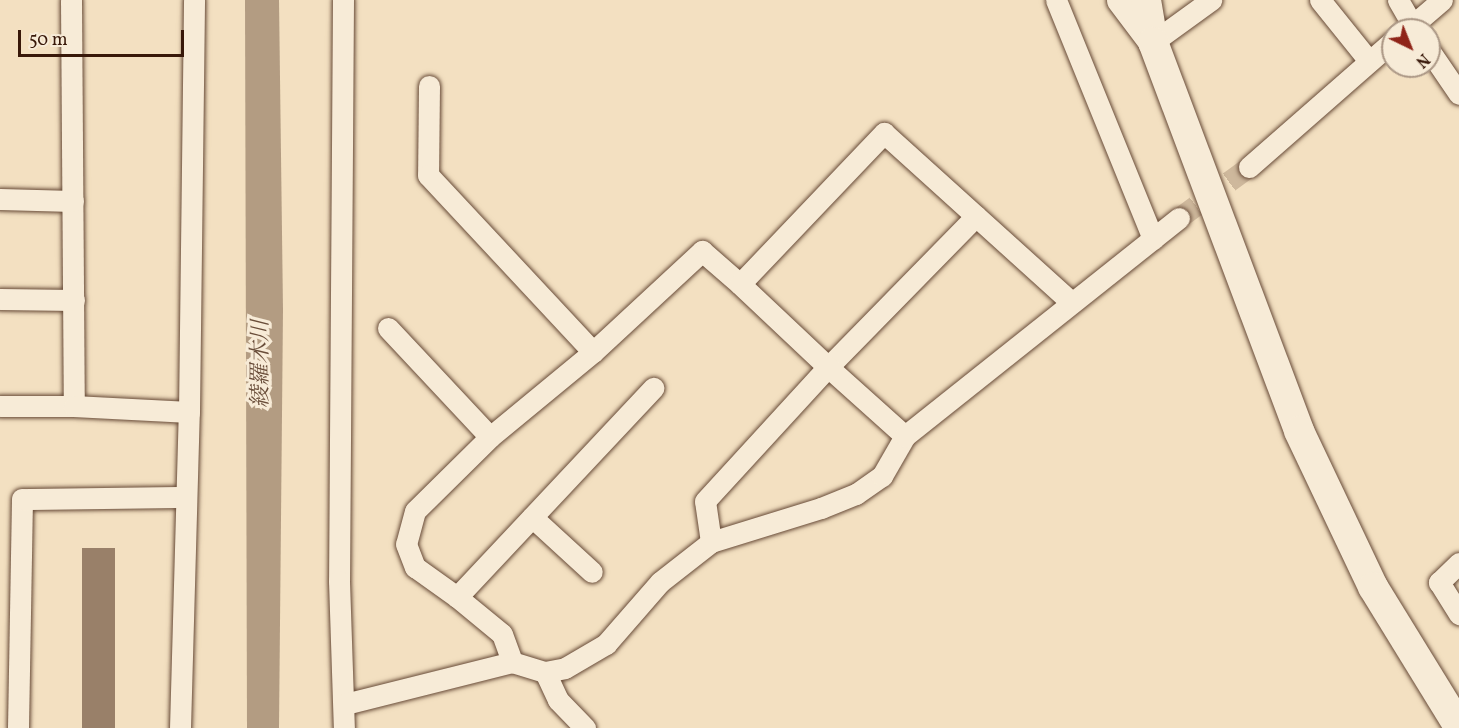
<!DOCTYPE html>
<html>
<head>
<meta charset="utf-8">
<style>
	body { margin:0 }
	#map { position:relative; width:1459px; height:728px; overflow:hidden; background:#f3e0c1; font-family:Vollkorn,"Noto Serif JP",serif }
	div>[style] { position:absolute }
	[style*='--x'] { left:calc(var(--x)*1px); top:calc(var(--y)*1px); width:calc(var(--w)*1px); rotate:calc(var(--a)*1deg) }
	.water>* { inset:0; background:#b39c82 }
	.building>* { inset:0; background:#998069; transform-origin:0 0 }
	.street-tunnel>* { height:21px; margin-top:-10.5px; transform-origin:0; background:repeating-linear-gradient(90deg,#ceb89c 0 21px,transparent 0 31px) }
	.roads { filter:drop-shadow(0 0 2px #674a37) drop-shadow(0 0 2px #674a37) }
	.street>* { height:21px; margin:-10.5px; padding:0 10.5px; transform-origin:10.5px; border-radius:10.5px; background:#f7ebd7 }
	.secondary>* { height:30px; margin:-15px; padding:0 15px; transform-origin:15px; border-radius:15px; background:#f7ebd7 }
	span { translate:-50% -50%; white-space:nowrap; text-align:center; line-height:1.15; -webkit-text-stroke:6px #f7ebd7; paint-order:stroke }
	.water-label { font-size:22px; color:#694d39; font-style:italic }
	.north { position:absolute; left:1381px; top:18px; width:60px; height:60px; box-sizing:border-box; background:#f7ebd7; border:2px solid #ab9785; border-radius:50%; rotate:137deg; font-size:16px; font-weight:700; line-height:24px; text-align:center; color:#381809 }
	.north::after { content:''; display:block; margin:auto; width:21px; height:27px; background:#8f2418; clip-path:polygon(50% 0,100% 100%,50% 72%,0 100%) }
	.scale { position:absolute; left:18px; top:30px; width:166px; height:27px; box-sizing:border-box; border:3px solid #381809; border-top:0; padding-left:8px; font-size:18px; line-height:21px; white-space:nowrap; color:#381809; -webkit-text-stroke:4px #f7ebd7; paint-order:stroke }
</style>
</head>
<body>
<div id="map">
	<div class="water">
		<i style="clip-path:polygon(245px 0,279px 0,283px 310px,279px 728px,247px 728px)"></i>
	</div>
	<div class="building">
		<i style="left:82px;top:548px;width:33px;height:180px"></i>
	</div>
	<div class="street-tunnel">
		<i style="--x:1179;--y:218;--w:87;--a:-36.1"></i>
	</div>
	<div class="roads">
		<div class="street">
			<i style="--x:71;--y:0;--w:406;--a:89.6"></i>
			<i style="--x:343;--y:0;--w:581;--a:90.39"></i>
			<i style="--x:339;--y:581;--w:147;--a:88.1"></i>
			<i style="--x:1056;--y:0;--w:258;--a:67.9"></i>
			<i style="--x:1320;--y:0;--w:78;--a:51.2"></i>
			<i style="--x:1398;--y:0;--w:34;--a:60"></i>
			<i style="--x:1407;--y:30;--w:46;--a:-40.6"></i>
			<i style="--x:1153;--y:42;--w:72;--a:-35.9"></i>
			<i style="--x:1429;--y:50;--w:53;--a:55.7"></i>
			<i style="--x:429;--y:86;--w:89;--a:90.6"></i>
			<i style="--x:428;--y:175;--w:242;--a:47"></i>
			<i style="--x:593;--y:352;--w:149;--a:-42.8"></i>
			<i style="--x:702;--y:251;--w:50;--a:41"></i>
			<i style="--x:1249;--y:167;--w:191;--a:-41.2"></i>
			<i style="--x:0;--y:199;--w:73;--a:1.6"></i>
			<i style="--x:976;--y:216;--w:211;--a:134.4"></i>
			<i style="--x:828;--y:367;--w:121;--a:-136.7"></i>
			<i style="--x:740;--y:284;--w:209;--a:-46.4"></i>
			<i style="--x:884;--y:133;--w:253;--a:42.1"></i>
			<i style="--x:0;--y:299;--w:74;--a:0.8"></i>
			<i style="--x:388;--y:328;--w:149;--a:46.9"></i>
			<i style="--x:490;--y:437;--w:134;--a:-39.5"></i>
			<i style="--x:0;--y:406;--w:74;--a:0"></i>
			<i style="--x:74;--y:406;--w:115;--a:3"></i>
			<i style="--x:490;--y:437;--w:105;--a:135.4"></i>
			<i style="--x:415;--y:511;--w:34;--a:105"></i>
			<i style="--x:406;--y:544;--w:25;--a:69"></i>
			<i style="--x:415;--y:567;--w:52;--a:35.5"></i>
			<i style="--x:457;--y:597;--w:287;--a:-46.8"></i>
			<i style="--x:532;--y:517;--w:81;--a:42.5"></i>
			<i style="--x:711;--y:542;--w:41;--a:-98.3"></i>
			<i style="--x:705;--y:501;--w:182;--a:-47.5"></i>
			<i style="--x:828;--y:367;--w:103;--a:41.9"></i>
			<i style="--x:1459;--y:563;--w:28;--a:136"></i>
			<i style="--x:1439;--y:582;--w:38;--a:58"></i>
			<i style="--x:457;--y:597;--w:58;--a:39.4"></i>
			<i style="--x:502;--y:634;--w:30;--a:70"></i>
			<i style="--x:545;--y:672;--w:31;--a:65"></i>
			<i style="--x:558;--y:700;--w:39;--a:46"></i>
			<i style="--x:345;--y:704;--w:172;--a:-14.1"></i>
			<i style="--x:512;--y:662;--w:34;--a:17"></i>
			<i style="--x:545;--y:672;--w:20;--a:-11"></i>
			<i style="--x:565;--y:668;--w:48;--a:-30.3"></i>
			<i style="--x:606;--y:644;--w:82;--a:-48.9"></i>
			<i style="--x:660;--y:582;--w:65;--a:-38.1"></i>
			<i style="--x:711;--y:542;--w:115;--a:-17.2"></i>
			<i style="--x:821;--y:508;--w:38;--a:-22"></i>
			<i style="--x:856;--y:494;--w:32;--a:-35"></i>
			<i style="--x:882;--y:476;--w:46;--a:-60.1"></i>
			<i style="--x:905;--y:436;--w:350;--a:-38.5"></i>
			<i style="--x:18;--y:728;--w:229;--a:-89"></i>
			<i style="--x:22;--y:499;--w:164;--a:-0.7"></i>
			<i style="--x:180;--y:728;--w:316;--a:-88.4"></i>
			<i style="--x:189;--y:412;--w:412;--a:-89.3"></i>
		</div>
		<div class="secondary">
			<i style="--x:1122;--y:0;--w:46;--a:52.9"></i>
			<i style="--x:1146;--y:0;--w:43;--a:80.5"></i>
			<i style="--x:1153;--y:42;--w:415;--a:69.4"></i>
			<i style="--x:1299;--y:431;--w:173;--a:64.6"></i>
			<i style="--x:1373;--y:587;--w:164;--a:58.4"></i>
		</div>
	</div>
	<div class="water-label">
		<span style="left:262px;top:364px;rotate:-90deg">綾羅木川</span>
	</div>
	<div class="north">N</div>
	<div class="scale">50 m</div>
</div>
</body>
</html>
